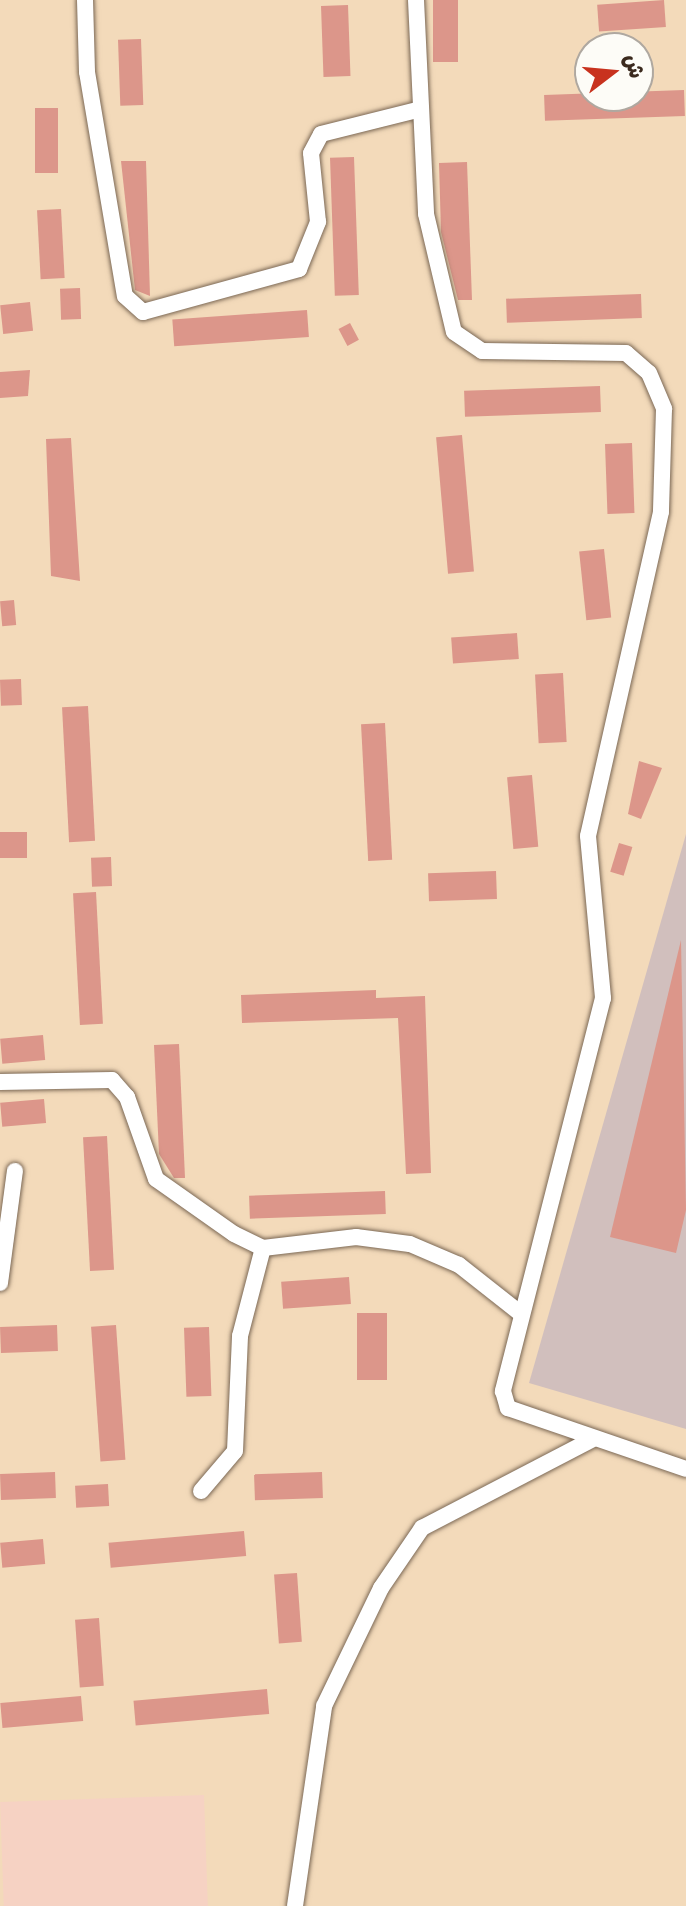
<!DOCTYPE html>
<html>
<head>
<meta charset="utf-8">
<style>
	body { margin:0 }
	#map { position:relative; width:686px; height:1906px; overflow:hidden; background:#f3daba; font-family:Delius,"Playpen Sans Arabic",sans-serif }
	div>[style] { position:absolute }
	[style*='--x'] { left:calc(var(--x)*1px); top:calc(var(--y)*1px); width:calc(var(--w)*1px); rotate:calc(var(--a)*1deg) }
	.built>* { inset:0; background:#f6d2c3; transform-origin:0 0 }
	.industrial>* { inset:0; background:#d1bfbd }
	.building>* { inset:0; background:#dc968a; transform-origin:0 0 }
	.roads { filter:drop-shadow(0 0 2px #7b6855) drop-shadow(0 0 2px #7b6855) }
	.street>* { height:16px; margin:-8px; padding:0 8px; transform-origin:8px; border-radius:8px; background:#fff }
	span { translate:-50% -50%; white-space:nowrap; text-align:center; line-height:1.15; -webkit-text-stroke:6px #fdfcf7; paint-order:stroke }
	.north { position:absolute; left:574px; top:32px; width:80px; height:80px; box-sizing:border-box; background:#fdfcf7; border:2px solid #afa8a0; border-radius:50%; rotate:74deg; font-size:22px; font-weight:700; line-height:32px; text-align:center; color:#3b2a1e }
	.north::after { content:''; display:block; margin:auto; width:28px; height:36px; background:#c8321e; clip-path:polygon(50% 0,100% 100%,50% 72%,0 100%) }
</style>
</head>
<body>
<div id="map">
	<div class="built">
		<i style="left:204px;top:1795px;width:111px;height:204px;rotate:88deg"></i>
	</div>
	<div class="industrial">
		<i style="clip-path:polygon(686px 834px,686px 1429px,529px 1383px)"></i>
	</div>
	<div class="building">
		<i style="left:433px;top:0;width:25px;height:62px"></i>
		<i style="left:664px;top:0;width:27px;height:67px;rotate:86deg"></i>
		<i style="left:348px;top:5px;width:71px;height:27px;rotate:88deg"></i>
		<i style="left:141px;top:39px;width:66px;height:23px;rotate:88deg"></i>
		<i style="left:684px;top:90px;width:26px;height:140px;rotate:88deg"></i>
		<i style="left:35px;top:108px;width:23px;height:65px"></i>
		<i style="left:354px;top:157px;width:138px;height:24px;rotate:88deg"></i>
		<i style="clip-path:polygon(121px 161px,146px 161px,150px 296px,135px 290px)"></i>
		<i style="clip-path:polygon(467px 162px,472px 300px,458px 300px,441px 232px,439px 163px)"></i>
		<i style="left:61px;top:209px;width:69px;height:24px;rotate:87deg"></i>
		<i style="left:80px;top:288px;width:31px;height:20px;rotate:88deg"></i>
		<i style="left:641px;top:294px;width:24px;height:135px;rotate:88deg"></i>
		<i style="left:30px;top:302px;width:29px;height:30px;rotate:84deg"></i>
		<i style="left:307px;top:310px;width:27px;height:135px;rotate:86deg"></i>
		<i style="left:350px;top:323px;width:19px;height:13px;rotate:62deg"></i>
		<i style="clip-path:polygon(30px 370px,28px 396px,0 398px,0 372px)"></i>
		<i style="left:600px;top:386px;width:26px;height:136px;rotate:88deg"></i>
		<i style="left:462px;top:435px;width:137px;height:26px;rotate:85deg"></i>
		<i style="clip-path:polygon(71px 438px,74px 488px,80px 581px,51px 576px,46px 439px)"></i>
		<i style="left:632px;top:443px;width:70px;height:27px;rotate:88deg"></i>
		<i style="left:604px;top:549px;width:69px;height:25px;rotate:84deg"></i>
		<i style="left:14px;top:600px;width:25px;height:14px;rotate:85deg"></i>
		<i style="left:517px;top:633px;width:26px;height:66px;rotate:86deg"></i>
		<i style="left:563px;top:673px;width:69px;height:28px;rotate:87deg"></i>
		<i style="left:21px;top:679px;width:26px;height:21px;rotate:88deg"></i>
		<i style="left:88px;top:706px;width:135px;height:26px;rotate:87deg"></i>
		<i style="left:385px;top:723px;width:137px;height:24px;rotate:87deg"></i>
		<i style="clip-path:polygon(639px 761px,662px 768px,641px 819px,628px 814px)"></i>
		<i style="left:532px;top:775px;width:72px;height:25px;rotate:85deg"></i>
		<i style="left:0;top:832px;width:27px;height:26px"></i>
		<i style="left:619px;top:843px;width:14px;height:30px;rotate:17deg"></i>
		<i style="left:111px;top:857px;width:29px;height:20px;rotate:88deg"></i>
		<i style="left:496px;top:871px;width:28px;height:68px;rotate:88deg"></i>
		<i style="left:96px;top:892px;width:132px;height:23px;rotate:87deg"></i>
		<i style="clip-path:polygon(681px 940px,686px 1210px,676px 1253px,610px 1237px)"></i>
		<i style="clip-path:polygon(376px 990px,376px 998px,425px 996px,431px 1173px,406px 1174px,398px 1018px,242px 1023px,241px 995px)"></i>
		<i style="left:43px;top:1035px;width:25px;height:43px;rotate:85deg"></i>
		<i style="clip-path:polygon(179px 1044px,185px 1178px,174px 1178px,159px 1154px,154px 1045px)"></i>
		<i style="left:44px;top:1099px;width:24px;height:44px;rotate:85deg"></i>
		<i style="left:107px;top:1136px;width:134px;height:24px;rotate:87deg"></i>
		<i style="left:385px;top:1191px;width:23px;height:136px;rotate:88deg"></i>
		<i style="left:349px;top:1277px;width:27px;height:68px;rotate:86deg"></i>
		<i style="left:357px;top:1313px;width:30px;height:67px"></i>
		<i style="left:57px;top:1325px;width:26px;height:57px;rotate:88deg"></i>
		<i style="left:116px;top:1325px;width:135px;height:25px;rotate:86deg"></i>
		<i style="left:209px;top:1327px;width:69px;height:25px;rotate:88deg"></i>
		<i style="left:55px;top:1472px;width:26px;height:55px;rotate:88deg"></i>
		<i style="left:322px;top:1472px;width:26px;height:68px;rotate:88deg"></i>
		<i style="left:108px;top:1484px;width:22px;height:33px;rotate:87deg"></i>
		<i style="left:244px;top:1531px;width:25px;height:136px;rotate:85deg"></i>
		<i style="left:43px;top:1539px;width:25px;height:43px;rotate:85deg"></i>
		<i style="left:297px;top:1573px;width:69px;height:23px;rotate:86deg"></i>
		<i style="left:99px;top:1618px;width:68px;height:24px;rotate:86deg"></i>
		<i style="left:267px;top:1689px;width:25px;height:134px;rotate:85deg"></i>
		<i style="left:81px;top:1696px;width:25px;height:81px;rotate:85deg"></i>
	</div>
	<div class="roads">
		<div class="street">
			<i style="--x:85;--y:0;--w:72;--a:88.4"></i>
			<i style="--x:87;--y:72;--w:227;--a:80.4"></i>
			<i style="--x:125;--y:296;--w:24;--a:42"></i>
			<i style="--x:143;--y:312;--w:162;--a:-15.4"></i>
			<i style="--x:299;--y:269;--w:51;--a:-68"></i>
			<i style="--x:318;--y:222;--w:69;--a:-95.8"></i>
			<i style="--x:311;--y:153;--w:21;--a:-62"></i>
			<i style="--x:321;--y:134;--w:99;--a:-14"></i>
			<i style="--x:416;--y:0;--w:214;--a:87.3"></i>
			<i style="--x:426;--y:214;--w:121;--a:76.7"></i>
			<i style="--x:454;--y:332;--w:34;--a:34"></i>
			<i style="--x:482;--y:351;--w:144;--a:0.8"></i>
			<i style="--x:626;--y:353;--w:30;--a:41"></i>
			<i style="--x:649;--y:373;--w:39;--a:67"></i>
			<i style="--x:664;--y:409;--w:103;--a:91.7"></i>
			<i style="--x:661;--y:512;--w:332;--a:102.7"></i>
			<i style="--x:588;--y:836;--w:163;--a:84.7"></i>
			<i style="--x:603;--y:998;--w:406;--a:104.3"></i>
			<i style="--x:503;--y:1391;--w:18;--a:74"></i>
			<i style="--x:508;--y:1408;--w:188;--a:18.9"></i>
			<i style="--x:0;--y:1082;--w:112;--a:-1"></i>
			<i style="--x:112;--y:1080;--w:23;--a:49"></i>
			<i style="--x:127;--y:1097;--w:87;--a:70.5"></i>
			<i style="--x:156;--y:1179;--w:95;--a:35.2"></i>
			<i style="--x:234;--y:1234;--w:32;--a:26"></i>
			<i style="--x:263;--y:1248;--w:94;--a:-6.7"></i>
			<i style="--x:356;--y:1237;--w:54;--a:7.4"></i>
			<i style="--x:410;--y:1244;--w:53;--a:23.2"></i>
			<i style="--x:459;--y:1265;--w:78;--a:38.2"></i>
			<i style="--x:0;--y:1283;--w:113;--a:-82.4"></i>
			<i style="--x:201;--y:1491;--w:52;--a:-49.6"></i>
			<i style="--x:235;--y:1451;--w:115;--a:-87.5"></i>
			<i style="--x:240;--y:1336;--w:91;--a:-75.4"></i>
			<i style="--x:295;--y:1906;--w:202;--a:-81.7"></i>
			<i style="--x:324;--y:1706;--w:131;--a:-64.2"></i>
			<i style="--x:381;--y:1588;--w:73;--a:-55.7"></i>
			<i style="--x:422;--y:1528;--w:191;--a:-27.5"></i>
		</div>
	</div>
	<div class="north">ش</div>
</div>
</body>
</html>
